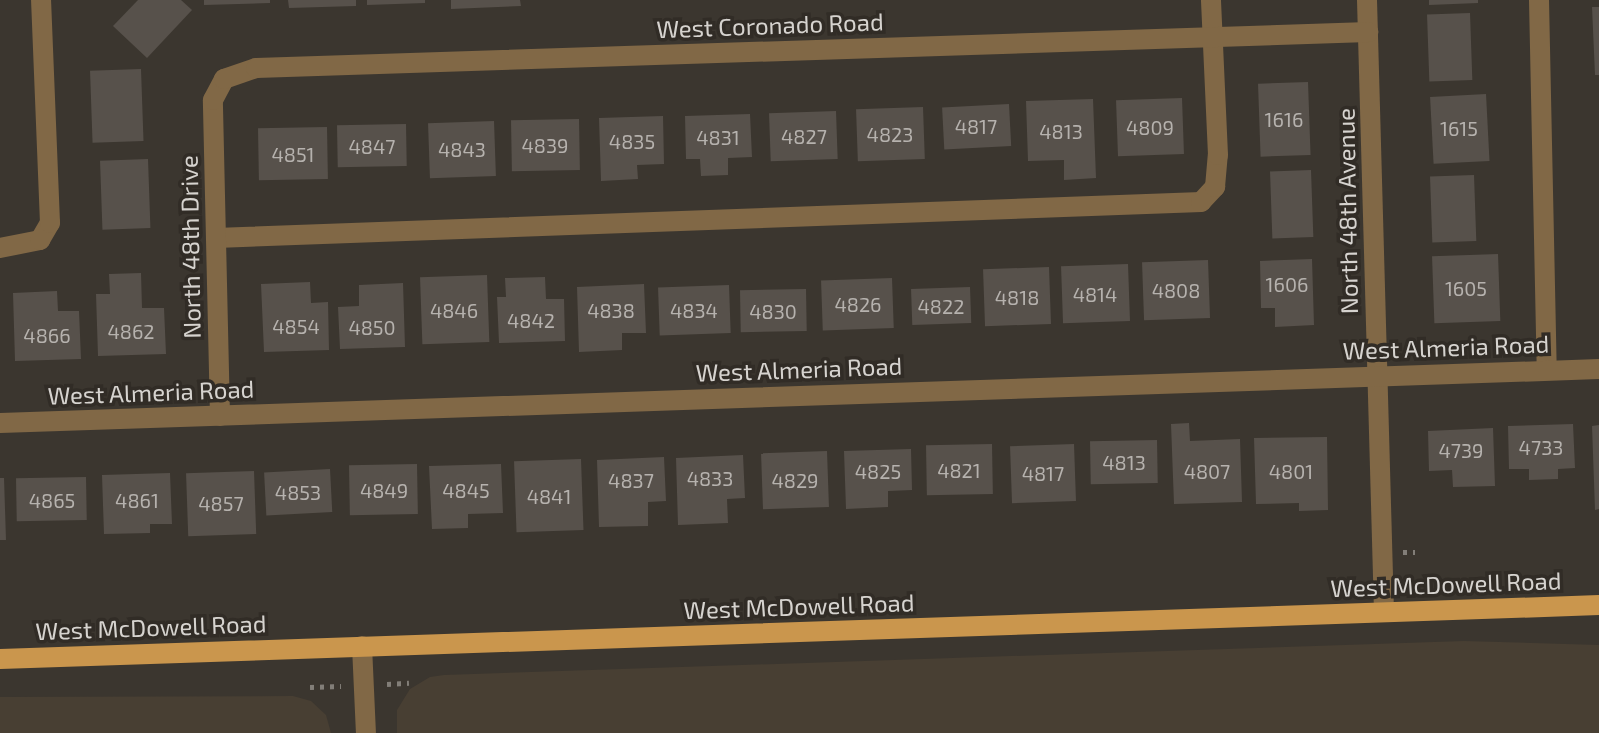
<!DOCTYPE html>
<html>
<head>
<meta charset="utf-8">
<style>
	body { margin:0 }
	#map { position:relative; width:1599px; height:733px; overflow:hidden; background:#3b362f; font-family:"Exo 2",sans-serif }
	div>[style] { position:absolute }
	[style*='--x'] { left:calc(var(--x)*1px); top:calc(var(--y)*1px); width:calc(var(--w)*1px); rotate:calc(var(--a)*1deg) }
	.built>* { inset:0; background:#483f33 }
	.building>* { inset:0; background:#57514b; transform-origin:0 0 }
	.path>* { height:5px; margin-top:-2.5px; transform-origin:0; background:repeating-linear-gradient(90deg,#827e78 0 4px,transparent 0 10px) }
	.minor>* { height:20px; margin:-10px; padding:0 10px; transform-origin:10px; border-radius:10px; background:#816846 }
	.major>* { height:20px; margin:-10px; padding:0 10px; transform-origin:10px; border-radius:10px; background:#ca964d }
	span { translate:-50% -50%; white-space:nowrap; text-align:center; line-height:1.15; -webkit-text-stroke:7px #312c26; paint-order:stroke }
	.number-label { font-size:20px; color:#b6b2ae }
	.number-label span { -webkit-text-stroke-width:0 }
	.street-label { font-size:24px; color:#d6d3cf }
</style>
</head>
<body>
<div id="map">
	<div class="built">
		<i style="clip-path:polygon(1464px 641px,1599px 645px,1599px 733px,397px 733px,397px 710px,410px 689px,430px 677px,444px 675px)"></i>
		<i style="clip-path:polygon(293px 696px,311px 701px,326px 715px,331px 733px,0 733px,0 697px)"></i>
	</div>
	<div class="building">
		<i style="clip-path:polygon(138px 0,181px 0,192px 10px,147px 58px,113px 26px)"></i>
		<i style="clip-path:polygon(204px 0,270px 0,270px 3px,204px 5px)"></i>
		<i style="clip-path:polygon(288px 0,356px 0,356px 6px,289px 8px)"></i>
		<i style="clip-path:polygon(367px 0,425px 0,425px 3px,367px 5px)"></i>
		<i style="clip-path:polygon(451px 0,520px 0,521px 6px,451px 9px)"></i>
		<i style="clip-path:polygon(1429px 0,1478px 0,1478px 3px,1429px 5px)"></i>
		<i style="clip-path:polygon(1592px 7px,1599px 7px,1599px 75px,1595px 75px)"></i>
		<i style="left:1470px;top:13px;width:67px;height:43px;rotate:88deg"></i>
		<i style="left:141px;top:69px;width:72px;height:51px;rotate:88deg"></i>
		<i style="left:1308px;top:82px;width:73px;height:50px;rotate:88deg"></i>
		<i style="left:1486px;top:94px;width:67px;height:56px;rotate:87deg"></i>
		<i style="left:1182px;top:98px;width:56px;height:66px;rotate:88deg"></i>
		<i style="clip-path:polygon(1093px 99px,1096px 178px,1064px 180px,1064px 160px,1028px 161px,1026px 101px)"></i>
		<i style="left:1009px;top:104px;width:42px;height:67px;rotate:87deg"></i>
		<i style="left:923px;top:107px;width:52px;height:67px;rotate:88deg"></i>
		<i style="left:836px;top:111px;width:48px;height:67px;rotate:88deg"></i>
		<i style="clip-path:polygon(750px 114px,752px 157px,728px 158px,728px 175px,701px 176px,700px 159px,686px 159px,685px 116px)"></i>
		<i style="clip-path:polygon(663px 116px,664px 164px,637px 165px,638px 179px,601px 181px,599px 118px)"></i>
		<i style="left:579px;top:119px;width:51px;height:68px;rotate:89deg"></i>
		<i style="left:494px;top:121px;width:55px;height:66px;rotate:88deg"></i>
		<i style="left:406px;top:124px;width:42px;height:69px;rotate:89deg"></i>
		<i style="left:327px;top:127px;width:52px;height:69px;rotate:89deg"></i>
		<i style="left:148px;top:159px;width:69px;height:48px;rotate:88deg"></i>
		<i style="left:1311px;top:170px;width:67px;height:41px;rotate:88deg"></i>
		<i style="left:1474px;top:175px;width:66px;height:44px;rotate:88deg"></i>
		<i style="left:1498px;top:254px;width:67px;height:66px;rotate:88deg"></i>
		<i style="clip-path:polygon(1312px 259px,1314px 325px,1275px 327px,1275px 308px,1261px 308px,1260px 261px)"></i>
		<i style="left:1208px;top:260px;width:58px;height:66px;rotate:88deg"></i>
		<i style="left:1128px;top:264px;width:57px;height:67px;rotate:88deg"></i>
		<i style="left:1049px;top:267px;width:57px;height:66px;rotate:88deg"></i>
		<i style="clip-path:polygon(141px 273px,142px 308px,164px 308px,166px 354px,98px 356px,96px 294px,110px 294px,109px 274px)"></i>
		<i style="left:487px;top:275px;width:67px;height:67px;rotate:88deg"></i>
		<i style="clip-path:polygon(545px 277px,546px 299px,564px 299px,565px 341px,499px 343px,497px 297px,506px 297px,505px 278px)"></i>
		<i style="left:892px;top:278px;width:50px;height:71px;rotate:88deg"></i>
		<i style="clip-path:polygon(310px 282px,311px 303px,328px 302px,329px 350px,264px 352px,261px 284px)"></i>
		<i style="clip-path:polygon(403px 283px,405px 347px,340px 349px,338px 307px,359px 306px,359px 285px)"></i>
		<i style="clip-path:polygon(644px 284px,646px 333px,622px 333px,622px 350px,579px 352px,577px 287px)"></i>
		<i style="left:729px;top:285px;width:48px;height:71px;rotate:88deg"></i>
		<i style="left:970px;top:287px;width:36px;height:59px;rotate:88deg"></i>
		<i style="left:806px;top:289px;width:42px;height:66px;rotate:89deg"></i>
		<i style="clip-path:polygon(57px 291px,58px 311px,79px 311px,81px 359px,15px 361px,13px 293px)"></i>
		<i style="clip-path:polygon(1189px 423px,1190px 441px,1240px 439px,1242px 502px,1174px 504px,1171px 424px)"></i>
		<i style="clip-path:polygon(1573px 424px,1575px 468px,1558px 469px,1558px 479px,1529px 480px,1529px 469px,1509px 469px,1508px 426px)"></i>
		<i style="clip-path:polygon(1599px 425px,1599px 509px,1595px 510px,1592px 426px)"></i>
		<i style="clip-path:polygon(1493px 428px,1495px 486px,1453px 487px,1452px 470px,1429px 471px,1428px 431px)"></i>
		<i style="clip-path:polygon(1327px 437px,1328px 510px,1299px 511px,1299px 503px,1256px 504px,1254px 438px)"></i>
		<i style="left:1157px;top:440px;width:43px;height:67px;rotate:89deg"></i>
		<i style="left:992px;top:444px;width:50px;height:66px;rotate:89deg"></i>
		<i style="left:1074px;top:444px;width:57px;height:64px;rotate:88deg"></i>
		<i style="clip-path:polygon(911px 449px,912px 490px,888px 491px,888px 507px,846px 509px,844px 451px)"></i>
		<i style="left:827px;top:451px;width:56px;height:66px;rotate:88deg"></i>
		<i style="clip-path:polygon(743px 455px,745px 498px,727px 499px,728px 523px,678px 525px,676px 458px)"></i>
		<i style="clip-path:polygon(664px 457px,666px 501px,648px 502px,648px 526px,599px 527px,597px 460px)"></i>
		<i style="left:581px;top:459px;width:71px;height:67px;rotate:88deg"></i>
		<i style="left:417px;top:464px;width:50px;height:68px;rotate:89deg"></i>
		<i style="clip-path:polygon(501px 464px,503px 513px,468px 514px,468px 528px,432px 529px,429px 466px)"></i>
		<i style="left:330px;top:469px;width:43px;height:66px;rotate:87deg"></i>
		<i style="left:254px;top:471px;width:63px;height:68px;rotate:88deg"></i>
		<i style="clip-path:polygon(170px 473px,172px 524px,150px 524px,150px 533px,104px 534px,102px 475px)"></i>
		<i style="left:86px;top:477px;width:43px;height:70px;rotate:89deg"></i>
		<i style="clip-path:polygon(0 478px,4px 478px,6px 540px,0 540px)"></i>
	</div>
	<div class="path">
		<i style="--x:1403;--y:552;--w:12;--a:0"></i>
		<i style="--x:387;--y:684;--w:22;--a:-3"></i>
		<i style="--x:310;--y:687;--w:31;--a:-2"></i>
	</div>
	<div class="minor">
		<i style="--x:1367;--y:0;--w:612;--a:88.41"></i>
		<i style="--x:1539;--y:0;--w:370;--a:88.8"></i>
		<i style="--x:216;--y:238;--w:986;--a:-2.09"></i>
		<i style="--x:1201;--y:202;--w:21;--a:-47"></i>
		<i style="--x:1215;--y:187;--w:32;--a:-85"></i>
		<i style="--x:1218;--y:155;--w:155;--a:-92.6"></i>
		<i style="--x:0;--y:248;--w:41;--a:-11.3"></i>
		<i style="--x:40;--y:240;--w:20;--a:-60"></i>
		<i style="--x:50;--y:223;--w:223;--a:-92.3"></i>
		<i style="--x:220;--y:416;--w:316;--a:-91.3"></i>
		<i style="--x:213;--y:100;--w:24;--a:-62"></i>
		<i style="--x:224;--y:79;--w:34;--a:-19"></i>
		<i style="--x:256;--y:68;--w:1113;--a:-1.85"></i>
		<i style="--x:0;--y:423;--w:1600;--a:-1.93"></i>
		<i style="--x:362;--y:646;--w:87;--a:87.4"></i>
	</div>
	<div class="major">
		<i style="--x:0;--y:659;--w:1600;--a:-1.93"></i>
	</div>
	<div class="number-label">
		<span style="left:1284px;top:119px">1616</span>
		<span style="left:976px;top:126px">4817</span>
		<span style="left:1150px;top:127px">4809</span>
		<span style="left:1459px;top:128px">1615</span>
		<span style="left:1061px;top:131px">4813</span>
		<span style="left:890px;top:134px">4823</span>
		<span style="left:804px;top:136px">4827</span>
		<span style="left:718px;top:137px">4831</span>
		<span style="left:632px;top:141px">4835</span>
		<span style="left:545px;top:145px">4839</span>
		<span style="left:372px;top:146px">4847</span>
		<span style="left:462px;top:149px">4843</span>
		<span style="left:293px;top:154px">4851</span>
		<span style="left:1287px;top:284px">1606</span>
		<span style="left:1466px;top:288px">1605</span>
		<span style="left:1176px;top:290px">4808</span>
		<span style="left:1095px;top:294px">4814</span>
		<span style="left:1017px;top:297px">4818</span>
		<span style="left:858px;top:304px">4826</span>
		<span style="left:941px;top:306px">4822</span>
		<span style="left:454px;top:310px">4846</span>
		<span style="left:611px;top:310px">4838</span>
		<span style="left:694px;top:310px">4834</span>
		<span style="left:773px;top:311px">4830</span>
		<span style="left:531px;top:320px">4842</span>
		<span style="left:296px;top:326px">4854</span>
		<span style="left:372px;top:327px">4850</span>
		<span style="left:131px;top:331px">4862</span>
		<span style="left:47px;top:335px">4866</span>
		<span style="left:1541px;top:447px">4733</span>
		<span style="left:1461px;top:450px">4739</span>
		<span style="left:1124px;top:462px">4813</span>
		<span style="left:959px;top:470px">4821</span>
		<span style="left:878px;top:471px">4825</span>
		<span style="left:1207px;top:471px">4807</span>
		<span style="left:1291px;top:471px">4801</span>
		<span style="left:1043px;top:473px">4817</span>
		<span style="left:710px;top:478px">4833</span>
		<span style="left:631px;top:480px">4837</span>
		<span style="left:795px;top:480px">4829</span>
		<span style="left:384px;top:490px">4849</span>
		<span style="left:466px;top:490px">4845</span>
		<span style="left:298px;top:492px">4853</span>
		<span style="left:549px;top:496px">4841</span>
		<span style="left:52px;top:500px">4865</span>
		<span style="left:137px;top:500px">4861</span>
		<span style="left:221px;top:503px">4857</span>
	</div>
	<div class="street-label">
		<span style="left:770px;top:25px;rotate:-2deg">West Coronado Road</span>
		<span style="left:1347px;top:211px;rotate:-91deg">North 48th Avenue</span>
		<span style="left:190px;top:247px;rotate:-91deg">North 48th Drive</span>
		<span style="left:1446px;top:347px;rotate:-2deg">West Almeria Road</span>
		<span style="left:799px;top:369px;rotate:-2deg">West Almeria Road</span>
		<span style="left:151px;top:392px;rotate:-2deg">West Almeria Road</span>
		<span style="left:1446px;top:584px;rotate:-2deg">West McDowell Road</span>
		<span style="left:799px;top:606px;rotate:-2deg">West McDowell Road</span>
		<span style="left:151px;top:627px;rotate:-2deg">West McDowell Road</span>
	</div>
</div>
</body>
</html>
